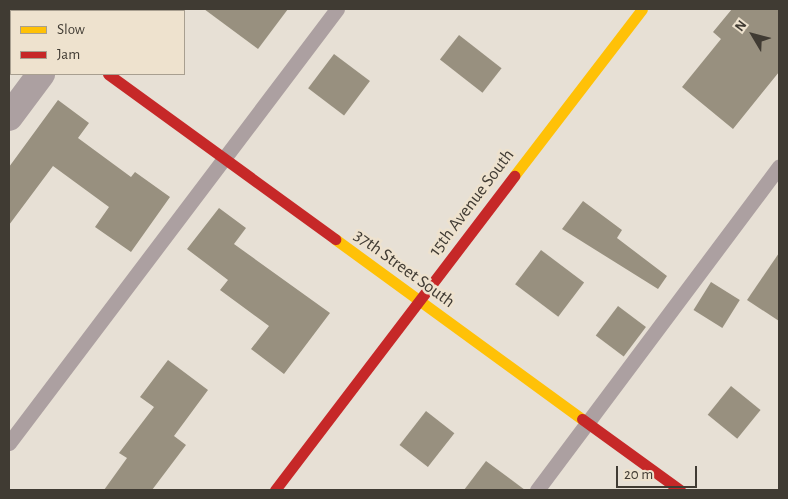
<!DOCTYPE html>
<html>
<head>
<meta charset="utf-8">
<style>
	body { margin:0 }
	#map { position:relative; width:788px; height:499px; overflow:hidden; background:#e7e0d5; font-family:"Alegreya Sans",sans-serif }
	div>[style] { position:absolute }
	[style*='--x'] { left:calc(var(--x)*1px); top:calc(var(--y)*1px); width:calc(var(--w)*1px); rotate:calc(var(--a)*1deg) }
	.building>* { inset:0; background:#98907f; transform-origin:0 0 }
	.lane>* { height:15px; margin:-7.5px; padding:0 7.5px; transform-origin:7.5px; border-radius:7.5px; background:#aca0a1 }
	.street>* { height:28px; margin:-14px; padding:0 14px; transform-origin:14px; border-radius:14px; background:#aca0a1 }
	.slow>* { height:11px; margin:-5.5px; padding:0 5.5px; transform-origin:5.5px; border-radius:5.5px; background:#ffc107 }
	.jam>* { height:11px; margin:-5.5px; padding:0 5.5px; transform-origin:5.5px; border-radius:5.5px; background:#c62828 }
	span { translate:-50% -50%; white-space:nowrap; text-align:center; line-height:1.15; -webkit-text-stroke:5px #eee2ce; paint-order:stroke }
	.street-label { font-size:18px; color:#403b33 }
	.frame { position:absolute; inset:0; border:10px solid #403b33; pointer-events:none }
	.legend { position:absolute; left:10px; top:10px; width:175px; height:65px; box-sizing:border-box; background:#eee2ce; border:1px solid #a89f90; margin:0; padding:6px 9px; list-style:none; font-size:15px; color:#403b33 }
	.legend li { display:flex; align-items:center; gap:10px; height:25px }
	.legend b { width:25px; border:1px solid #a89f90 }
	.north { position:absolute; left:728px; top:10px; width:50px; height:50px; -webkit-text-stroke:4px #eee2ce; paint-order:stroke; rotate:307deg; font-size:14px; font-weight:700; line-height:20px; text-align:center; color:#403b33 }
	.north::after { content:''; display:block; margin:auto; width:18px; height:22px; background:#403b33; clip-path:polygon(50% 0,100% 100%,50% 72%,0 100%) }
	.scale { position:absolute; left:616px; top:466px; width:81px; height:22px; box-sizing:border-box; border:2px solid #403b33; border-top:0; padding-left:6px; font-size:15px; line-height:18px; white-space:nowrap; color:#403b33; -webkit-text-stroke:4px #eee2ce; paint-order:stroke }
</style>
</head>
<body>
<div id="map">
	<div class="building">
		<i style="clip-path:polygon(204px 9px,288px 9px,258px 49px)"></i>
		<i style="clip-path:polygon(732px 9px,779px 9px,779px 72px,733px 129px,682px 87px,721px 39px,713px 32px)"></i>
		<i style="left:459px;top:35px;width:54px;height:31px;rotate:38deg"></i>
		<i style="left:334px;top:54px;width:45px;height:43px;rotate:37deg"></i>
		<i style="clip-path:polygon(58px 100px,89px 123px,78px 138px,131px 177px,135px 172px,170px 197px,131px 252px,95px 227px,109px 207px,53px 166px,9px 225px,9px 167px)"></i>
		<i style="clip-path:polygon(583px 201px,622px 230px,617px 238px,667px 276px,658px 289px,562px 229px)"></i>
		<i style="clip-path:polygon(219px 208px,246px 228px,234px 244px,330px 313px,284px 374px,251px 349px,269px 326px,220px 290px,228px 280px,187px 249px)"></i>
		<i style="left:541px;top:250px;width:54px;height:43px;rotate:37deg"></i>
		<i style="clip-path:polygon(779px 253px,779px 321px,747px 300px)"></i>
		<i style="left:711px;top:282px;width:34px;height:33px;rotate:32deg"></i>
		<i style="left:618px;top:306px;width:35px;height:37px;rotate:37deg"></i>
		<i style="clip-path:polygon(168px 360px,208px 390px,174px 436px,186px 445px,152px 490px,104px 490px,127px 458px,119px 453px,154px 407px,140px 397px)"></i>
		<i style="left:731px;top:386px;width:38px;height:37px;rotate:39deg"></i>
		<i style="left:426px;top:411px;width:36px;height:43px;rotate:38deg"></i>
		<i style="clip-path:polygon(486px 461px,525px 490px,464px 490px)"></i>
	</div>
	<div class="lane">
		<i style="--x:9;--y:443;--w:544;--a:-52.92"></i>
		<i style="--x:537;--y:490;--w:404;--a:-53.2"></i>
	</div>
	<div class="street">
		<i style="--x:88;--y:11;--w:3;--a:-45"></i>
		<i style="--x:9;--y:117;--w:54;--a:-53.3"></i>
	</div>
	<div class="slow">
		<i style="--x:514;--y:176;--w:210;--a:-52.5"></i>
		<i style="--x:335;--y:239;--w:306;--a:36.1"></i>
	</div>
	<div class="jam">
		<i style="--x:22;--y:9;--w:4;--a:27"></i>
		<i style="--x:108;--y:74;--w:281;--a:36"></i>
		<i style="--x:582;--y:419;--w:121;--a:35.9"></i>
		<i style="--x:275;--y:490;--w:395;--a:-52.7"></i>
	</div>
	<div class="street-label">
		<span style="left:472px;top:203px;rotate:-53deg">15th Avenue South</span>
		<span style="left:404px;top:269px;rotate:36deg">37th Street South</span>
	</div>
	<div class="frame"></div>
	<ul class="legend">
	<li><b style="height:6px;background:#ffc107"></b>Slow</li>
	<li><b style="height:6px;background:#c62828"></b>Jam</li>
	</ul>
	<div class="north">N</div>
	<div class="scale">20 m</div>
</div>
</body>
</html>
